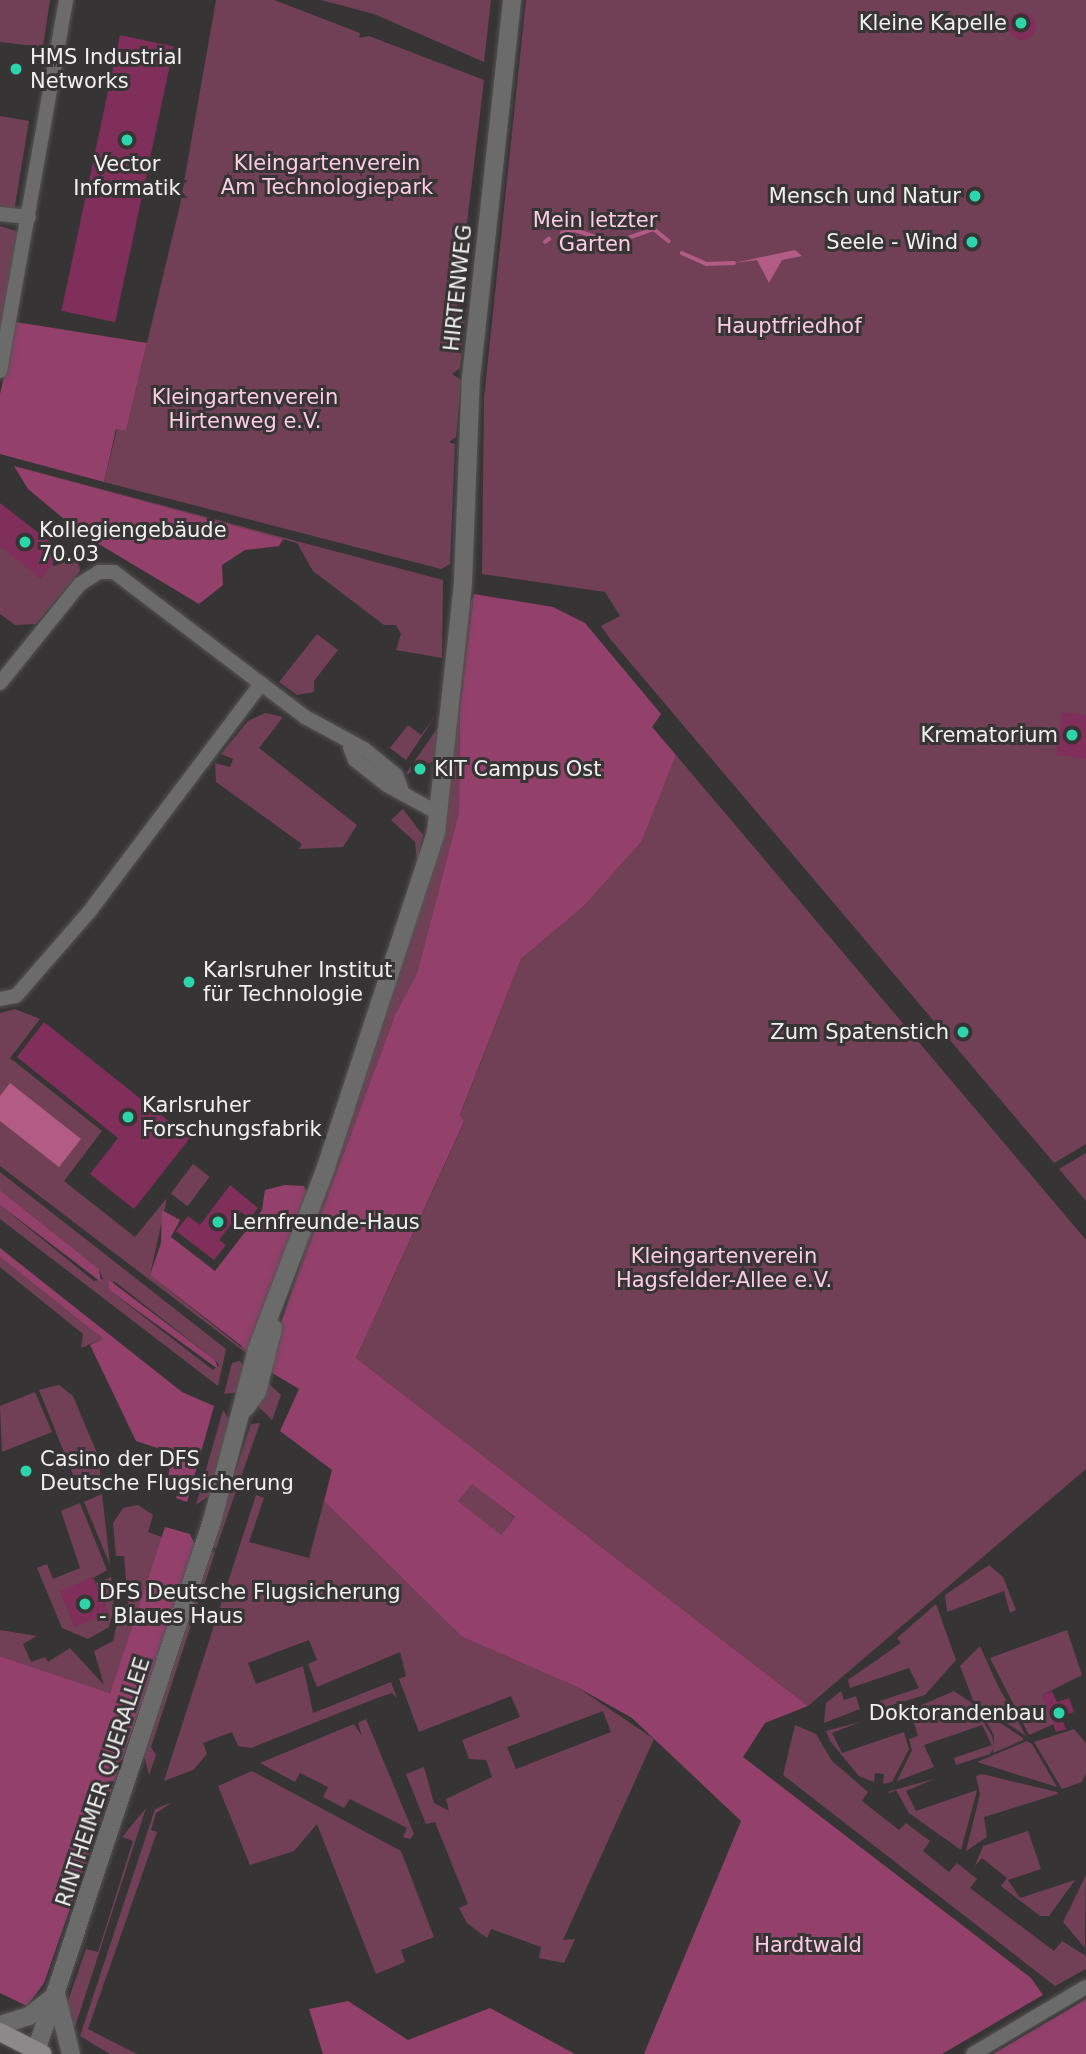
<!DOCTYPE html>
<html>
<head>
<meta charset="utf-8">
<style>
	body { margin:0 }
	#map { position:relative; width:1086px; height:2054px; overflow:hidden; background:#373435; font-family:"DejaVu Sans",sans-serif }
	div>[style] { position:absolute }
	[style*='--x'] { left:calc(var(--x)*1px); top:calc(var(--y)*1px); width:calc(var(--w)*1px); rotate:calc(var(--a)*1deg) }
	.green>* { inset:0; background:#714057; transform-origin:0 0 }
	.forest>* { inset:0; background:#93406a }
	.water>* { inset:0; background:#b25c85 }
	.stream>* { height:3.5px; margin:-1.75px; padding:0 1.75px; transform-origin:1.75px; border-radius:1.75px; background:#b25c85 }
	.building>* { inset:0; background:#7f2f59; transform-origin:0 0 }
	.round { border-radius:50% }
	.roads { filter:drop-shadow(0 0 2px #555253) drop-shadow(0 0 2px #555253) }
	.minor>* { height:14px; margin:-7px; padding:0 7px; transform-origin:7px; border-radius:7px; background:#6c6b6b }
	.tertiary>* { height:18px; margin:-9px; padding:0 9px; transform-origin:9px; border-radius:9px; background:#6c6b6b }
	.secondary>* { height:18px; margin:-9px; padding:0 9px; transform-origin:9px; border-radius:9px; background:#8b8989 }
	.dots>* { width:19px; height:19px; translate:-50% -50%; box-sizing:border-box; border:4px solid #373435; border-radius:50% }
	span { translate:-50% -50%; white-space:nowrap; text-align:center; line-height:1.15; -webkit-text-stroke:6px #373435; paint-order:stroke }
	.poi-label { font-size:21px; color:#f1eff0 }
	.right { translate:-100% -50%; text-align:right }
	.left { translate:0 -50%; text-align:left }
	.park-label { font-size:21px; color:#fccce1 }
	.street-label { font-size:21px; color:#f1eff0 }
</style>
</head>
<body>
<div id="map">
	<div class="green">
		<i style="clip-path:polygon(0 0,50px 0,43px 47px,0 42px)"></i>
		<i style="clip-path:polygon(216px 0,274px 0,360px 33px,359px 38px,369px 36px,484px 80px,457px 307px,466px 308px,460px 368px,452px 374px,461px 380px,456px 437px,449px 442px,455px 444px,450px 564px,441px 569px,104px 482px,117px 429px,126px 431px,180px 205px)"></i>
		<i style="clip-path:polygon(321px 0,491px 0,484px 62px,374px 14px)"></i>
		<i style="clip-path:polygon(526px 0,1086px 0,1086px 1144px,1054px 1163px,611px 640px,601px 626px,620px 616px,605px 592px,482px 574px,484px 398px)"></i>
		<i style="clip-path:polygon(0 116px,29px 121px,14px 211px,0 210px)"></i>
		<i style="clip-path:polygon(0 226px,19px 232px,0 330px)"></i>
		<i style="clip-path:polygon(0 462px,443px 580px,442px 658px,396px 650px,401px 634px,396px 625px,384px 625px,313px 571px,297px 543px)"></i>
		<i style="clip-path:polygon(0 547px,55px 566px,74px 558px,79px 565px,80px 571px,36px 624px,15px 625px,0 614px)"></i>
		<i style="clip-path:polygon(474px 594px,460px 711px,459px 812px,417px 975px,395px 1015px,280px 1325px,443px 833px,465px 616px)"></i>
		<i style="clip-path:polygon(451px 610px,439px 751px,434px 761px,405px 775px,441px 723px)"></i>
		<i style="clip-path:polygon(317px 634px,338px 650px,314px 681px,314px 692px,297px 695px,279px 682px)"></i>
		<i style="clip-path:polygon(265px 713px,283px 717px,259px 748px,357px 825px,343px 847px,299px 849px,302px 844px,216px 782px,215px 763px,230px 767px,233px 759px,221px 754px,248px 721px)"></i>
		<i style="clip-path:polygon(436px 715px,406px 760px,390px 748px,408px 725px,421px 735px)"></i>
		<i style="clip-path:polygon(676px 755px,1086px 1240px,1086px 1469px,808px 1706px,356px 1358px,464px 1123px,460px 1116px,521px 959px,585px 905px,642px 841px)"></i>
		<i style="clip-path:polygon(403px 809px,423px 835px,417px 863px,415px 842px,391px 820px)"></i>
		<i style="clip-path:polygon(15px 1009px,40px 1019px,10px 1058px,102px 1131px,64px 1181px,135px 1237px,167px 1198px,150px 1275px,241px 1347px,277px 1284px,246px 1353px,0 1166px,0 1013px)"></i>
		<i style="clip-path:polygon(1086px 1153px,1086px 1201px,1059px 1169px)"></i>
		<i style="left:193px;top:1164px;width:21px;height:37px;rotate:37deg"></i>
		<i style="clip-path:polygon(evenodd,0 1172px,226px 1349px,218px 1386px,0 1219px,0 1205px,94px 1281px,103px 1279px,99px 1269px,0 1190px,0 1172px,114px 1281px,215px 1360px,219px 1365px,213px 1370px,109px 1290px,114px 1281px)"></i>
		<i style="clip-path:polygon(0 1257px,103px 1339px,81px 1348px,83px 1334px,0 1267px)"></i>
		<i style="clip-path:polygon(240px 1361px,245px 1367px,238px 1392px,224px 1394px,232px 1363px)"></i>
		<i style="clip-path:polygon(265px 1380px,281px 1395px,272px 1420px,258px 1406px)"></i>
		<i style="clip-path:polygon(59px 1385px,73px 1396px,99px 1458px,101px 1483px,80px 1492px,39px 1390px)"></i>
		<i style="clip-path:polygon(35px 1392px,52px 1432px,2px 1452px,0 1406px)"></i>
		<i style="clip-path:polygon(223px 1410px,230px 1421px,211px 1494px,196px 1505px)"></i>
		<i style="clip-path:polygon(260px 1423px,216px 1548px,211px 1546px,251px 1424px)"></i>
		<i style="left:472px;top:1483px;width:55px;height:23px;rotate:39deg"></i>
		<i style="clip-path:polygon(102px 1494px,110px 1565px,84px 1502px)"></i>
		<i style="clip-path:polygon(evenodd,256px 1495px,264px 1498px,249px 1542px,309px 1558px,324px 1501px,462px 1637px,577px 1687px,654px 1739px,563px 1940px,575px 1939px,564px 1963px,539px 1958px,541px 1947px,491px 1929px,487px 1938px,467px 1923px,459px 1908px,468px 1904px,435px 1822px,426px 1824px,406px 1774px,424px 1767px,434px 1803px,449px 1811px,446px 1799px,492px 1777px,486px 1760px,469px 1759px,462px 1740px,520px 1717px,511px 1696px,419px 1732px,399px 1679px,406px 1676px,400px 1652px,317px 1687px,308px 1664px,317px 1660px,309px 1640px,248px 1663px,256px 1684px,303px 1666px,313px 1713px,391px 1682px,397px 1698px,392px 1693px,377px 1698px,251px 1748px,238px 1746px,232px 1732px,203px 1743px,207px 1754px,193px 1770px,164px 1781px,256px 1495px,603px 1711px,611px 1732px,516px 1769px,507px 1747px,603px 1711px)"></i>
		<i style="clip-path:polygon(80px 1503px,107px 1570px,62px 1596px,75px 1626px,108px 1613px,96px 1583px,111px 1577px,114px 1608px,109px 1627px,88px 1639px,62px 1628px,37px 1568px,47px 1564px,53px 1579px,80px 1568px,61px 1511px)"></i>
		<i style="clip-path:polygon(138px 1505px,153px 1515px,148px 1532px,162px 1537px,110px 1693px,0 1656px,0 1630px,37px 1636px,23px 1644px,31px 1662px,45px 1657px,48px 1662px,70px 1648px,104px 1685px,94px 1651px,113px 1641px,121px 1606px,128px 1605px,124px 1556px,116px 1556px,113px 1523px,123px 1508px)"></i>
		<i style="clip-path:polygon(210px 1551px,215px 1552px,151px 1747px,156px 1755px,149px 1775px,144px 1755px)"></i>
		<i style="clip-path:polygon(989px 1565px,1003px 1577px,1016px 1610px,1010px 1613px,1004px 1591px,947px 1612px,945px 1595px)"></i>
		<i style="clip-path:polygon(936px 1604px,956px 1660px,925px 1695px,882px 1708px,880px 1701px,919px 1688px,909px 1668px,850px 1688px,848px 1680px,901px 1643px,897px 1638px)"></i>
		<i style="clip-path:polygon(1067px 1630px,1082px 1675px,1042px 1695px,1054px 1724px,1029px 1735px,990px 1658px)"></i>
		<i style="clip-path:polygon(980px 1646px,997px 1684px,1026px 1736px,973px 1700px,960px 1666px)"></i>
		<i style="clip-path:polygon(841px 1691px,844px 1700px,856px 1696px,860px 1709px,824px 1723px,826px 1703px)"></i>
		<i style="clip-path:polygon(954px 1691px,973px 1704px,992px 1736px,994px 1747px,990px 1754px,956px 1765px,954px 1758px,992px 1745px,982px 1725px,924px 1745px,934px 1767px,897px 1781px,912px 1750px,909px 1739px,918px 1736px,910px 1710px)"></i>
		<i style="clip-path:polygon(978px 1708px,1023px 1738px,1023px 1740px,993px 1753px,994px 1735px)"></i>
		<i style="clip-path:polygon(366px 1719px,414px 1834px,410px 1839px,403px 1837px,407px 1828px,350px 1799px,344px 1808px,323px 1797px,328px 1787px,300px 1773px,295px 1782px,260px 1763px,354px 1724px,362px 1736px,358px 1723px)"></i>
		<i style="clip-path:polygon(860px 1722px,832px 1733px,842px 1753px,904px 1732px,909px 1749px,892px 1782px,883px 1784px,884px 1774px,875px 1773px,874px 1782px,859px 1776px,830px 1741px,826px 1731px)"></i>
		<i style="clip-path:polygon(795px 1725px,816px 1734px,832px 1761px,868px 1792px,862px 1801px,899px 1830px,906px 1823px,930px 1841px,923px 1851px,949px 1872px,957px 1863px,977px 1879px,970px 1888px,1054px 1951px,1062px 1941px,1086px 1956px,1086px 1969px,1055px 1986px,783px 1775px)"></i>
		<i style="clip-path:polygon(1074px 1729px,1086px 1743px,1086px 1773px,1082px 1782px,1062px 1789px,1034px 1742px)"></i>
		<i style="clip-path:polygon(1027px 1741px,1032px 1744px,1057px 1787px,977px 1762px)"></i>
		<i style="clip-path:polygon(252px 1771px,401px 1851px,434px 1937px,401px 1950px,405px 1962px,376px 1974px,317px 1824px,294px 1851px,250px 1865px,218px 1786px)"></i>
		<i style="clip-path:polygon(982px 1774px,1057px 1792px,1058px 1794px,984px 1817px,987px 1837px,966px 1851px,980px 1794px,976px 1776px)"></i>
		<i style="clip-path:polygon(934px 1779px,906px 1791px,916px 1811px,977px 1790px,961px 1850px,909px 1813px,896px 1790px,888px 1794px,890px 1791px)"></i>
		<i style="clip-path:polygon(173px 1802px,156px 1813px,151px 1830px,157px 1832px,88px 2029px,137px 2054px,110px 2054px,80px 2036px,155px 1809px)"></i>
		<i style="clip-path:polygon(146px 1808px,74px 2030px,72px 2033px,67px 2004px,86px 1949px,98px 1952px,133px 1841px,122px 1837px)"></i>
		<i style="clip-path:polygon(1028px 1831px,1041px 1869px,1008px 1880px,1020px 1898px,1075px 1880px,1049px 1916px,1040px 1916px,1001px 1886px,1007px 1878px,982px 1858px,975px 1866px,983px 1846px)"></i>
		<i style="clip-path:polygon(1086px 1875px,1085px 1928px,1085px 1948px,1063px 1922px)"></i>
	</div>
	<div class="forest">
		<i style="clip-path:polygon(16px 322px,147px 343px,126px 431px,116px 429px,104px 482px,0 454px,0 394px)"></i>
		<i style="clip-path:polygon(14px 466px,283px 539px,279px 546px,245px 550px,222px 565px,223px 585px,199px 604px,82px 534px,28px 489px)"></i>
		<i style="clip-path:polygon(evenodd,474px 594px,553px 607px,585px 623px,661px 714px,652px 727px,676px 755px,642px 841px,585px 905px,521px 959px,460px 1115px,464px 1122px,356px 1358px,808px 1706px,765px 1723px,743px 1757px,1031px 1978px,1043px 1995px,942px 2054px,644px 2054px,741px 1821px,632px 1718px,577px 1687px,462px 1637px,324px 1501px,332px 1470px,280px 1431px,299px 1389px,269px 1371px,280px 1325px,395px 1015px,417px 974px,459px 812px,460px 711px,474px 594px,472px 1484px,515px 1517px,501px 1535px,458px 1501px,472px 1484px)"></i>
		<i style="clip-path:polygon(285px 1185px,304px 1186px,307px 1193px,247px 1350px,150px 1275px,161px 1243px,162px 1210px,180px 1220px,171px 1237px,215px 1271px,262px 1210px,265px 1190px)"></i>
		<i style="clip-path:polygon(0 1190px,99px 1269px,101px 1282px,0 1205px)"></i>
		<i style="clip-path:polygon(0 1248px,182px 1392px,214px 1406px,187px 1502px,176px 1498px,181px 1482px,168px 1478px,172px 1453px,136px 1441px,90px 1345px,103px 1339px,0 1257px)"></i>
		<i style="clip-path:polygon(109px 1280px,215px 1360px,218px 1369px,109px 1290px)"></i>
		<i style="clip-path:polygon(165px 1527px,190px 1534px,196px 1547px,44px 1983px,27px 2006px,0 1993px,0 1656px,110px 1693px)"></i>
		<i style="clip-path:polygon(1086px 1999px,1086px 2054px,993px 2054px,1073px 2007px)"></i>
		<i style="clip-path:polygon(348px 2001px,408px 2040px,490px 2008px,575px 2054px,323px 2054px,309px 2009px)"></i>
	</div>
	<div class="water">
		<i style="clip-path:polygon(795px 250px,802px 256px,782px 260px,769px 283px,757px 260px,734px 263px)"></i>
		<i style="clip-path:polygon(10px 1083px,81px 1139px,59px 1167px,0 1121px,0 1096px)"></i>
	</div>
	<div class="stream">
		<i style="--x:562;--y:233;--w:13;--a:-13"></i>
		<i style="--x:575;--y:230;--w:41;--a:18.4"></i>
		<i style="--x:614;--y:243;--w:42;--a:-19.3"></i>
		<i style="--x:654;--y:229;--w:19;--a:39"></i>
		<i style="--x:545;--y:242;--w:5;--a:-37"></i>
		<i style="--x:682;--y:253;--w:27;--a:24"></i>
		<i style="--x:707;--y:264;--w:27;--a:-2"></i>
	</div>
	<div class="building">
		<i class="round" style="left:1008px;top:12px;width:28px;height:28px"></i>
		<i style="left:120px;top:35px;width:55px;height:282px;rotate:12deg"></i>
		<i style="clip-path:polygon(0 503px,62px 551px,41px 579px,0 547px)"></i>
		<i style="clip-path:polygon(1062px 712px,1086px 715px,1086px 759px,1056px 755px)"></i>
		<i style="clip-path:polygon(44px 1022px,190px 1138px,134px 1209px,90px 1174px,118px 1138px,17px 1057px)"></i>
		<i style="clip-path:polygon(230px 1185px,258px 1208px,250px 1218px,241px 1212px,219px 1240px,226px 1245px,214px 1260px,176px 1231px,188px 1216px,200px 1225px)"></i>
		<i style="left:93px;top:1577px;width:39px;height:36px;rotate:67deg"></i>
		<i style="clip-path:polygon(1052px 1691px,1057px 1702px,1069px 1698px,1074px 1712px,1061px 1717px,1066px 1729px,1056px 1732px,1042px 1695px)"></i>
	</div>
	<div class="roads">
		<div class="minor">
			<i style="--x:0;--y:214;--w:29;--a:6"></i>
			<i style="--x:0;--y:371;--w:377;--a:-79.9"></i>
			<i style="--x:0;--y:683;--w:127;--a:-51.1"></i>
			<i style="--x:80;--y:584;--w:22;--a:-32"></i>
			<i style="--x:99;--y:572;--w:15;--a:0"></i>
			<i style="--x:114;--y:572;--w:240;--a:37.2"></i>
			<i style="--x:305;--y:717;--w:67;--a:28.5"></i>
			<i style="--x:364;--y:749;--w:41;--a:39.1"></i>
			<i style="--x:396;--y:775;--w:14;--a:69"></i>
			<i style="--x:350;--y:747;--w:14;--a:69"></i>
			<i style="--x:355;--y:760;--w:41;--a:38"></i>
			<i style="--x:387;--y:785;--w:60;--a:28.7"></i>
			<i style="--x:0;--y:999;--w:16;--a:-11"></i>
			<i style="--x:16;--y:996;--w:111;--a:-49"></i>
			<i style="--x:89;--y:912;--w:286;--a:-53"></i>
			<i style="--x:973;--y:2054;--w:131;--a:-30.7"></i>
		</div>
		<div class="tertiary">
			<i style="--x:246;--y:1407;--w:19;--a:-54"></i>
			<i style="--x:257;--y:1392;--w:66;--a:-76"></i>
			<i style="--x:57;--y:1998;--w:58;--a:76"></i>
			<i style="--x:0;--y:2025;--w:30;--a:-17"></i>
			<i style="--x:29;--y:2016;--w:34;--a:-38"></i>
			<i style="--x:36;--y:2051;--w:558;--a:-71.63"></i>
			<i style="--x:212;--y:1521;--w:178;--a:-75.3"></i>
			<i style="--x:257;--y:1349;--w:195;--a:-69.2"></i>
			<i style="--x:326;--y:1167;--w:353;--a:-71.8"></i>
			<i style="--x:436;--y:832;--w:251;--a:-83.8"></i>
			<i style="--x:463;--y:582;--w:204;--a:-87.8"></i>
			<i style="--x:471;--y:378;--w:380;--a:-83.8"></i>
		</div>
		<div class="secondary">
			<i style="--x:0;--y:2032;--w:48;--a:27.1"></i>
		</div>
	</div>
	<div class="dots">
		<i style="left:1021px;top:23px;background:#2dd5ab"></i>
		<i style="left:16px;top:69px;background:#2dd5ab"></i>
		<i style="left:127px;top:140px;background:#2dd5ab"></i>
		<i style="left:975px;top:196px;background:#2dd5ab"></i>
		<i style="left:972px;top:242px;background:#2dd5ab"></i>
		<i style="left:25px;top:542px;background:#2dd5ab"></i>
		<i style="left:1072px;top:735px;background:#2dd5ab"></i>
		<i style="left:420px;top:769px;background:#2dd5ab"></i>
		<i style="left:189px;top:982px;background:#2dd5ab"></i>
		<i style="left:963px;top:1032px;background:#2dd5ab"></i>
		<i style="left:128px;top:1117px;background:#2dd5ab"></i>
		<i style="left:218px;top:1222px;background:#2dd5ab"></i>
		<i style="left:26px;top:1471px;background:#2dd5ab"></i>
		<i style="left:85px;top:1604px;background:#2dd5ab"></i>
		<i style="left:1059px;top:1713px;background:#2dd5ab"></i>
	</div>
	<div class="poi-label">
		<span class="right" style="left:1007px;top:23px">Kleine Kapelle</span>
		<span class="left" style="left:30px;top:69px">HMS Industrial<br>Networks</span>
		<span style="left:127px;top:176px">Vector<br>Informatik</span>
		<span class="right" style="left:961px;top:196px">Mensch und Natur</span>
		<span class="right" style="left:958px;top:242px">Seele - Wind</span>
		<span class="left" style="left:39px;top:542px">Kollegiengebäude<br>70.03</span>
		<span class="right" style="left:1058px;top:735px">Krematorium</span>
		<span class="left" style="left:434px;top:769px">KIT Campus Ost</span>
		<span class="left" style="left:203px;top:982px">Karlsruher Institut<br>für Technologie</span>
		<span class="right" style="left:949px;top:1032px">Zum Spatenstich</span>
		<span class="left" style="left:142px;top:1117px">Karlsruher<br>Forschungsfabrik</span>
		<span class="left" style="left:232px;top:1222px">Lernfreunde-Haus</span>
		<span class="left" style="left:40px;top:1471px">Casino der DFS<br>Deutsche Flugsicherung</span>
		<span class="left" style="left:99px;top:1604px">DFS Deutsche Flugsicherung<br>- Blaues Haus</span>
		<span class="right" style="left:1045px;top:1713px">Doktorandenbau</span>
	</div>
	<div class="park-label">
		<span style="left:327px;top:175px">Kleingartenverein<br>Am Technologiepark</span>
		<span style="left:595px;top:232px">Mein letzter<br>Garten</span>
		<span style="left:789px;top:326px">Hauptfriedhof</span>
		<span style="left:245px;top:409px">Kleingartenverein<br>Hirtenweg e.V.</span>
		<span style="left:724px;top:1268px">Kleingartenverein<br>Hagsfelder-Allee e.V.</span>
		<span style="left:808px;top:1945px">Hardtwald</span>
	</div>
	<div class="street-label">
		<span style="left:458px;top:288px;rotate:-84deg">HIRTENWEG</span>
		<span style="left:103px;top:1782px;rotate:-72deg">RINTHEIMER QUERALLEE</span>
	</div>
</div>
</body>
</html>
